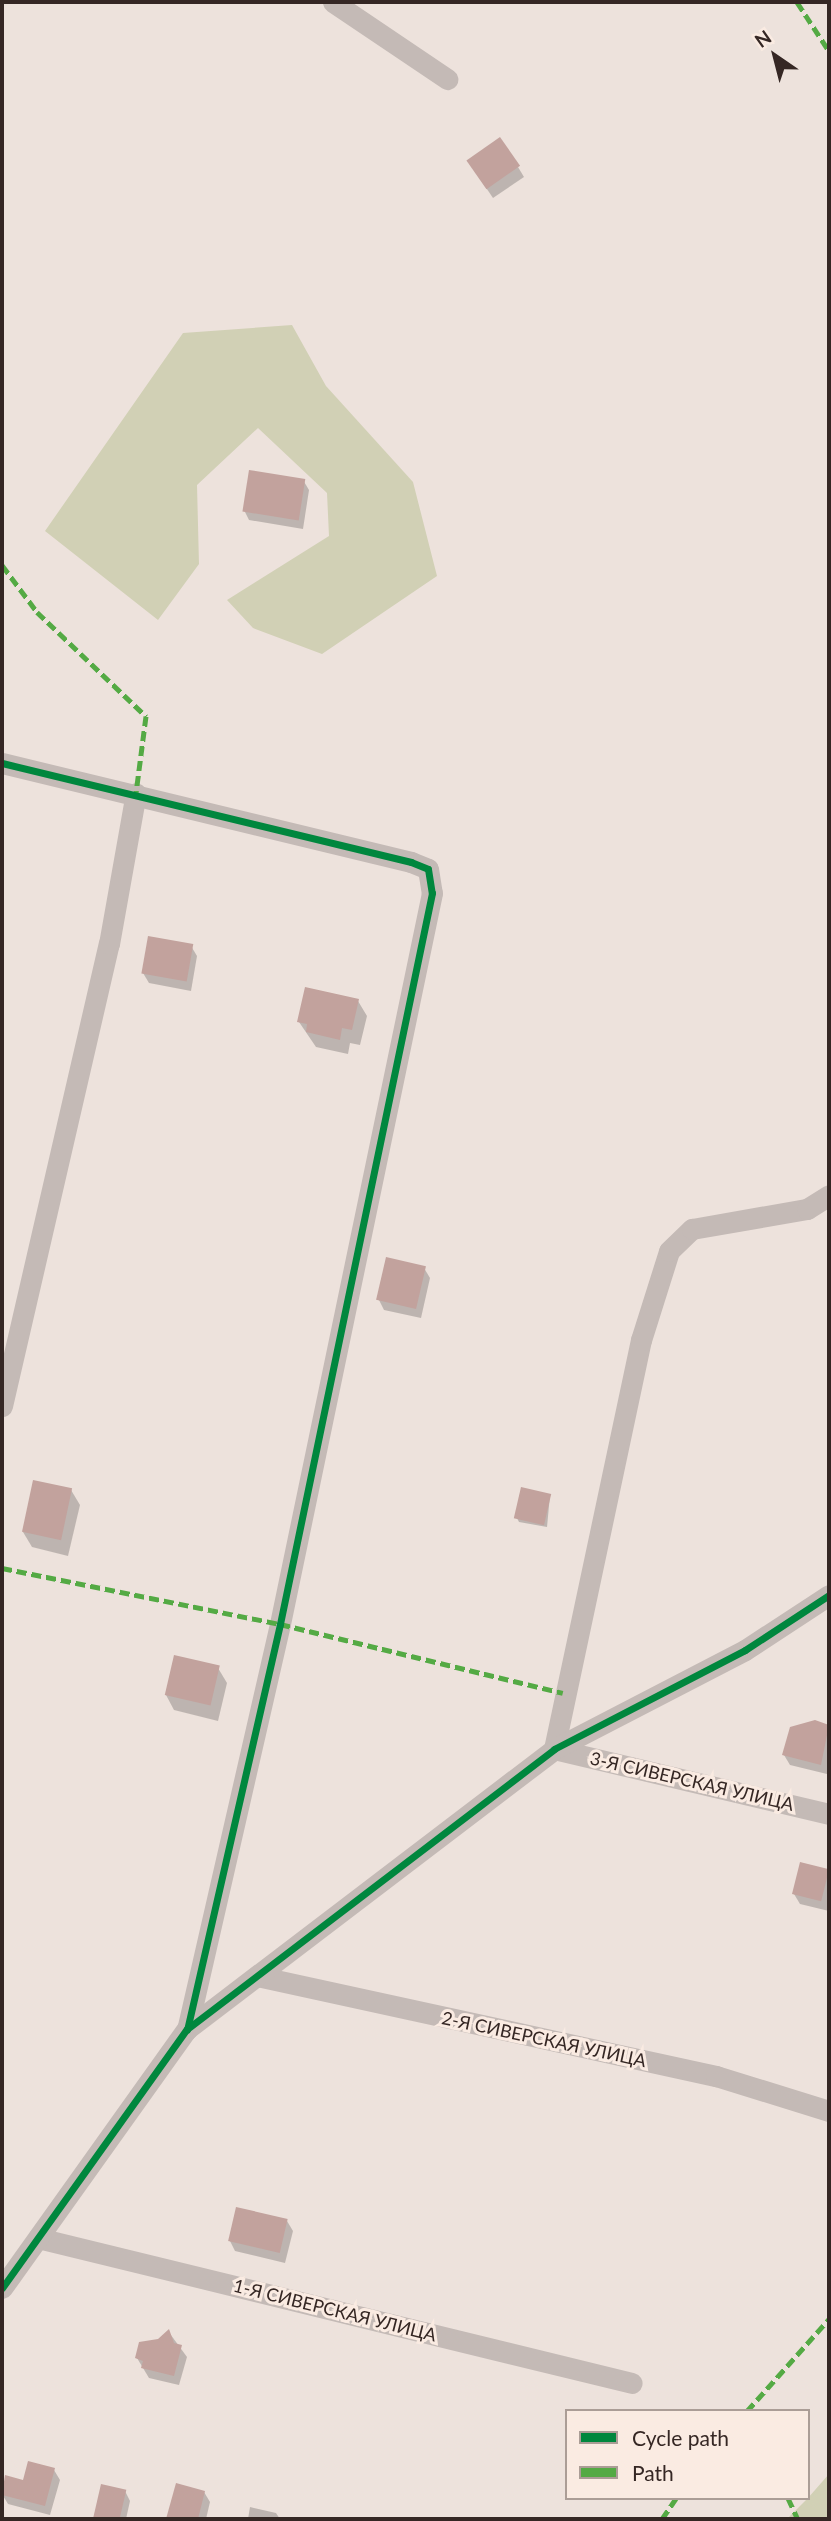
<!DOCTYPE html>
<html>
<head>
<meta charset="utf-8">
<style>
	body { margin:0 }
	#map { position:relative; width:831px; height:2521px; overflow:hidden; background:#ede2dc; font-family:Lato,sans-serif }
	div>[style] { position:absolute }
	[style*='--x'] { left:calc(var(--x)*1px); top:calc(var(--y)*1px); width:calc(var(--w)*1px); rotate:calc(var(--a)*1deg) }
	.green>* { inset:0; background:#d1d0b5 }
	.shadow>* { inset:0; background:#0003 }
	.building>* { inset:0; background:#c2a29d; transform-origin:0 0 }
	.street>* { height:21px; margin:-10.5px; padding:0 10.5px; transform-origin:10.5px; border-radius:10.5px; background:#c4bab6 }
	.quiet>* { height:5px; margin-top:-2.5px; transform-origin:0; background:repeating-linear-gradient(90deg,#54aa44 0 10px,transparent 0 15px) }
	.cycleway>* { height:7px; margin:-3.5px; padding:0 3.5px; transform-origin:3.5px; border-radius:3.5px; background:#00873e }
	span { translate:-50% -50%; white-space:nowrap; text-align:center; line-height:1.15; -webkit-text-stroke:6px #faebe2; paint-order:stroke }
	.street-label { font-size:18px; color:#352724 }
	.frame { position:absolute; inset:0; border:4px solid #352724; pointer-events:none }
	.legend { position:absolute; left:565px; top:2409px; width:245px; height:91px; box-sizing:border-box; background:#faebe2; border:2px solid #ab9d96; margin:0; padding:9px 12px; list-style:none; font-size:21px; color:#352724 }
	.legend li { display:flex; align-items:center; gap:14px; height:35px }
	.legend b { width:35px; border:2px solid #ab9d96 }
	.north { position:absolute; left:740px; top:21px; width:70px; height:70px; -webkit-text-stroke:5px #faebe2; paint-order:stroke; rotate:325deg; font-size:19px; font-weight:700; line-height:28px; text-align:center; color:#352724 }
	.north::after { content:''; display:block; margin:auto; width:24px; height:32px; background:#352724; clip-path:polygon(50% 0,100% 100%,50% 72%,0 100%) }
</style>
</head>
<body>
<div id="map">
	<div class="green">
		<i style="clip-path:polygon(292px 325px,326px 386px,413px 482px,437px 576px,322px 654px,253px 628px,227px 600px,329px 536px,327px 493px,258px 428px,197px 485px,199px 564px,158px 620px,45px 531px,183px 333px)"></i>
		<i style="clip-path:polygon(829px 2474px,829px 2519px,787px 2519px,808px 2498px)"></i>
	</div>
	<div class="shadow">
		<i style="clip-path:polygon(518px 167px,524px 177px,493px 198px,474px 170px)"></i>
		<i style="clip-path:polygon(303px 480px,309px 490px,303px 529px,249px 520px,244px 510px)"></i>
		<i style="clip-path:polygon(191px 946px,197px 956px,191px 991px,149px 983px,143px 973px)"></i>
		<i style="clip-path:polygon(358px 1001px,367px 1016px,360px 1045px,350px 1043px,348px 1054px,316px 1047px,299px 1022px)"></i>
		<i style="clip-path:polygon(424px 1268px,430px 1278px,421px 1318px,384px 1310px,379px 1300px)"></i>
		<i style="clip-path:polygon(71px 1490px,80px 1505px,68px 1556px,32px 1547px,23px 1532px)"></i>
		<i style="clip-path:polygon(550px 1495px,547px 1527px,519px 1522px,517px 1518px)"></i>
		<i style="clip-path:polygon(218px 1668px,227px 1683px,218px 1721px,174px 1710px,166px 1695px)"></i>
		<i style="clip-path:polygon(815px 1722px,829px 1727px,827px 1774px,790px 1765px,784px 1755px)"></i>
		<i style="clip-path:polygon(801px 1864px,829px 1871px,829px 1911px,800px 1904px,794px 1894px)"></i>
		<i style="clip-path:polygon(287px 2221px,293px 2231px,285px 2263px,235px 2251px,230px 2241px)"></i>
		<i style="clip-path:polygon(168px 2331px,187px 2357px,179px 2385px,149px 2378px,137px 2358px)"></i>
		<i style="clip-path:polygon(54px 2470px,60px 2480px,50px 2515px,8px 2504px,2px 2494px,6px 2477px,24px 2482px)"></i>
		<i style="clip-path:polygon(125px 2491px,130px 2501px,126px 2519px,96px 2519px)"></i>
		<i style="clip-path:polygon(204px 2492px,210px 2502px,206px 2519px,169px 2519px)"></i>
		<i style="clip-path:polygon(250px 2507px,276px 2513px,280px 2519px,248px 2519px)"></i>
	</div>
	<div class="building">
		<i style="left:500px;top:137px;width:35px;height:41px;rotate:55deg"></i>
		<i style="left:249px;top:470px;width:57px;height:42px;rotate:9deg"></i>
		<i style="left:148px;top:936px;width:46px;height:38px;rotate:10deg"></i>
		<i style="clip-path:polygon(305px 987px,359px 999px,352px 1030px,342px 1028px,340px 1040px,306px 1032px,307px 1024px,297px 1022px)"></i>
		<i style="left:386px;top:1257px;width:41px;height:44px;rotate:13deg"></i>
		<i style="left:33px;top:1480px;width:40px;height:53px;rotate:12deg"></i>
		<i style="left:521px;top:1487px;width:31px;height:32px;rotate:13deg"></i>
		<i style="left:174px;top:1655px;width:47px;height:41px;rotate:13deg"></i>
		<i style="clip-path:polygon(815px 1720px,829px 1725px,821px 1765px,782px 1755px,790px 1727px)"></i>
		<i style="left:800px;top:1862px;width:30px;height:33px;rotate:14deg"></i>
		<i style="left:236px;top:2207px;width:53px;height:35px;rotate:13deg"></i>
		<i style="clip-path:polygon(169px 2329px,174px 2343px,182px 2345px,174px 2376px,141px 2368px,143px 2361px,135px 2358px,139px 2342px,158px 2339px)"></i>
		<i style="clip-path:polygon(28px 2461px,55px 2468px,45px 2506px,2px 2495px,5px 2475px,23px 2480px)"></i>
		<i style="clip-path:polygon(176px 2483px,205px 2491px,198px 2519px,166px 2519px)"></i>
		<i style="left:101px;top:2484px;width:26px;height:34px;rotate:13deg"></i>
	</div>
	<div class="street">
		<i style="--x:333;--y:2;--w:138;--a:34"></i>
		<i style="--x:2;--y:763;--w:421;--a:13.6"></i>
		<i style="--x:411;--y:862;--w:18;--a:22"></i>
		<i style="--x:428;--y:869;--w:24;--a:81"></i>
		<i style="--x:432;--y:893;--w:747;--a:101.75"></i>
		<i style="--x:280;--y:1624;--w:416;--a:102.9"></i>
		<i style="--x:2;--y:1406;--w:474;--a:-77"></i>
		<i style="--x:109;--y:944;--w:153;--a:-79.9"></i>
		<i style="--x:554;--y:1749;--w:418;--a:-78"></i>
		<i style="--x:641;--y:1340;--w:93;--a:-72.5"></i>
		<i style="--x:669;--y:1251;--w:32;--a:-44"></i>
		<i style="--x:692;--y:1229;--w:117;--a:-9.9"></i>
		<i style="--x:807;--y:1209;--w:26;--a:-32"></i>
		<i style="--x:554;--y:1749;--w:283;--a:13.3"></i>
		<i style="--x:257;--y:1976;--w:470;--a:12.3"></i>
		<i style="--x:716;--y:2076;--w:118;--a:17.2"></i>
		<i style="--x:38;--y:2238;--w:611;--a:13.72"></i>
		<i style="--x:2;--y:2288;--w:318;--a:-54.5"></i>
		<i style="--x:187;--y:2029;--w:462;--a:-37.3"></i>
		<i style="--x:554;--y:1749;--w:215;--a:-27.4"></i>
		<i style="--x:745;--y:1650;--w:100;--a:-33.2"></i>
	</div>
	<div class="quiet">
		<i style="--x:797;--y:2;--w:59;--a:56.9"></i>
		<i style="--x:2;--y:565;--w:59;--a:53.3"></i>
		<i style="--x:37;--y:612;--w:151;--a:43.7"></i>
		<i style="--x:146;--y:716;--w:78;--a:97.4"></i>
		<i style="--x:2;--y:1568;--w:284;--a:11.4"></i>
		<i style="--x:280;--y:1624;--w:291;--a:13.7"></i>
		<i style="--x:747;--y:2411;--w:123;--a:-48.3"></i>
		<i style="--x:788;--y:2498;--w:23;--a:65"></i>
		<i style="--x:662;--y:2519;--w:25;--a:-56"></i>
	</div>
	<div class="cycleway">
		<i style="--x:2;--y:763;--w:421;--a:13.6"></i>
		<i style="--x:411;--y:862;--w:18;--a:22"></i>
		<i style="--x:428;--y:869;--w:24;--a:81"></i>
		<i style="--x:432;--y:893;--w:747;--a:101.75"></i>
		<i style="--x:280;--y:1624;--w:416;--a:102.9"></i>
		<i style="--x:2;--y:2288;--w:318;--a:-54.5"></i>
		<i style="--x:187;--y:2029;--w:462;--a:-37.3"></i>
		<i style="--x:554;--y:1749;--w:215;--a:-27.4"></i>
		<i style="--x:745;--y:1650;--w:100;--a:-33.2"></i>
	</div>
	<div class="street-label">
		<span style="left:692px;top:1781px;rotate:13deg">3-Я СИВЕРСКАЯ УЛИЦА</span>
		<span style="left:544px;top:2039px;rotate:12deg">2-Я СИВЕРСКАЯ УЛИЦА</span>
		<span style="left:335px;top:2310px;rotate:14deg">1-Я СИВЕРСКАЯ УЛИЦА</span>
	</div>
	<div class="frame"></div>
	<ul class="legend">
	<li><b style="height:9px;background:#00873e"></b>Cycle path</li>
	<li><b style="height:9px;background:#54aa44"></b>Path</li>
	</ul>
	<div class="north">N</div>
</div>
</body>
</html>
